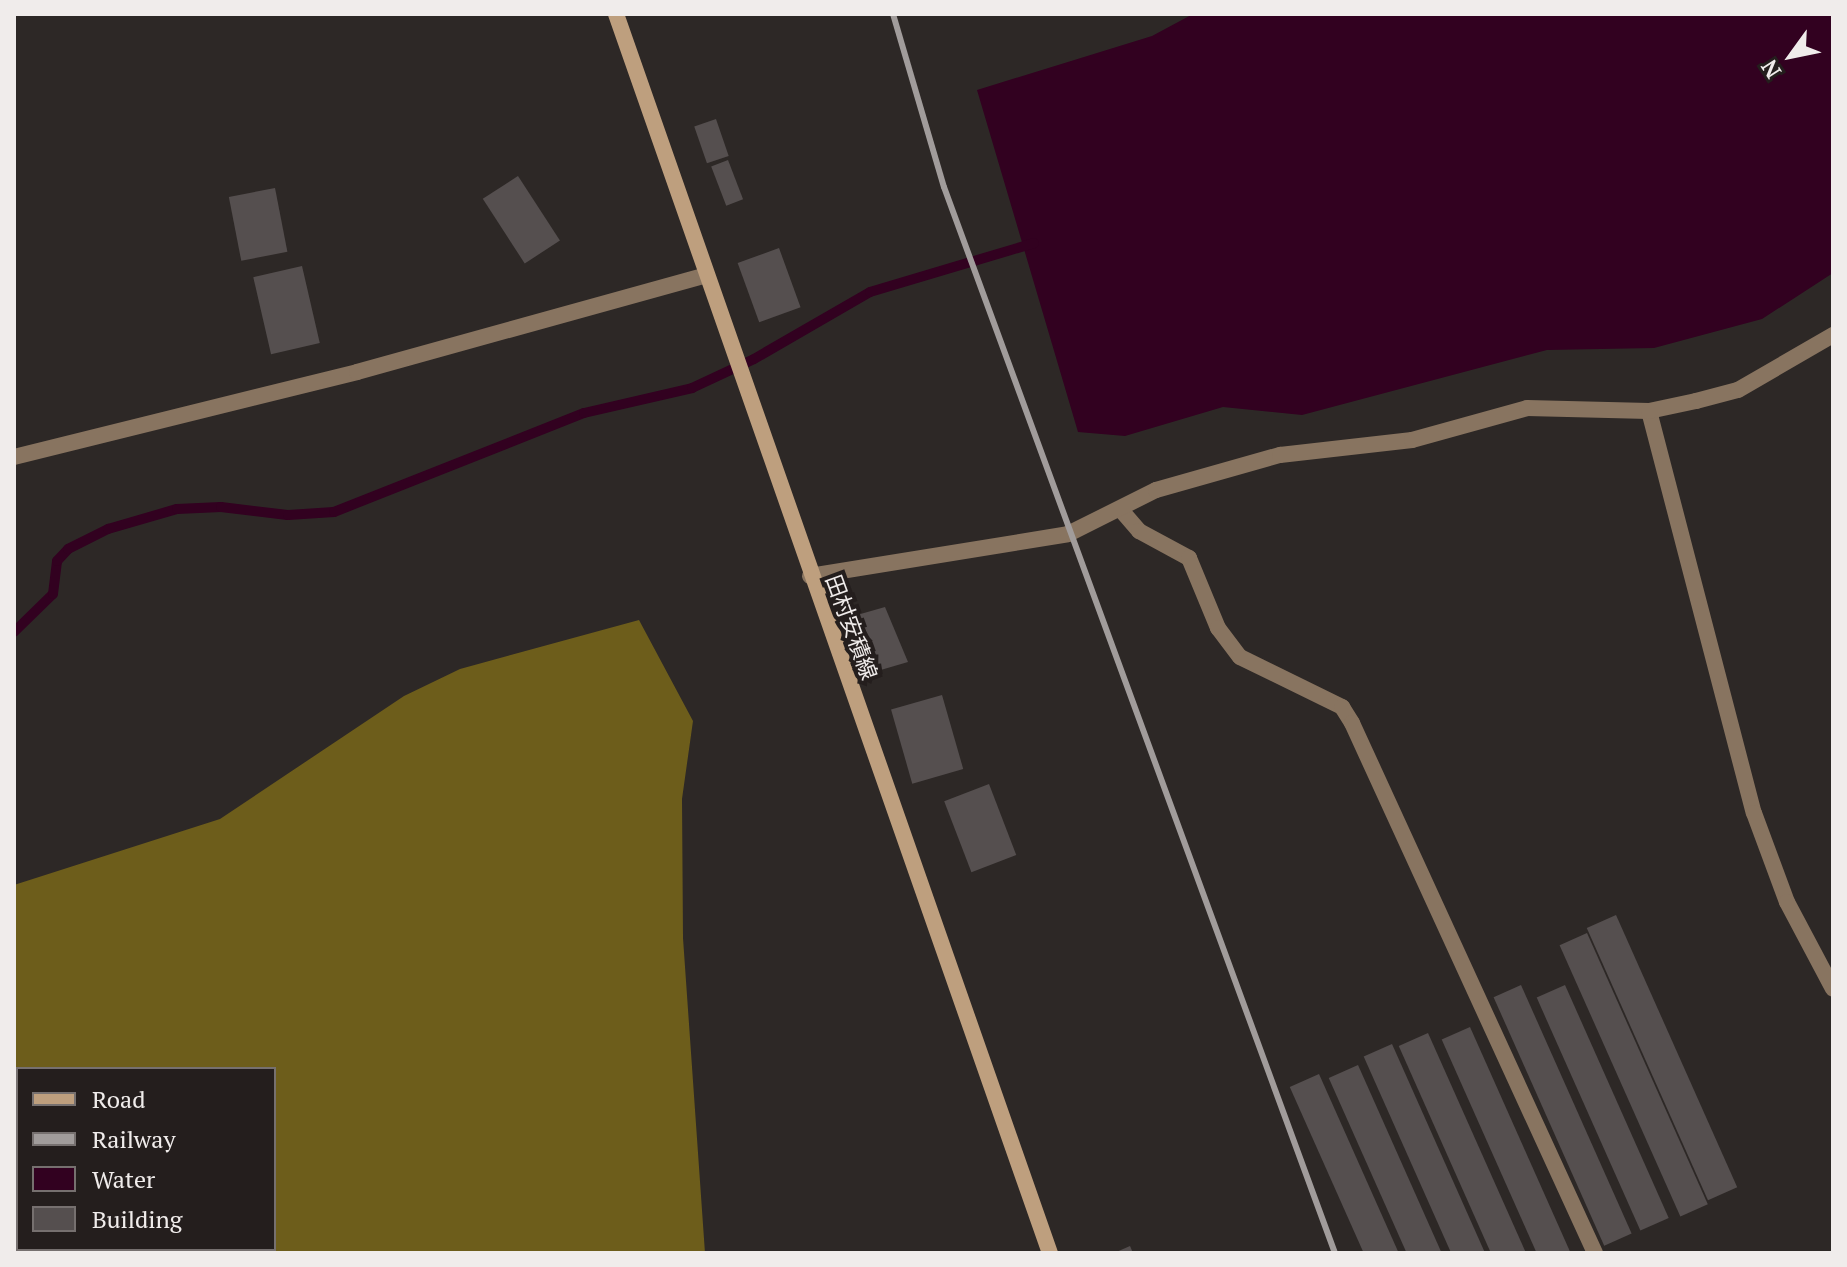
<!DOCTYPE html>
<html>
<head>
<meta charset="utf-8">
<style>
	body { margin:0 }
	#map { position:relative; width:1847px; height:1267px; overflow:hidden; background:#2d2826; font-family:"PT Serif","Noto Sans JP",serif }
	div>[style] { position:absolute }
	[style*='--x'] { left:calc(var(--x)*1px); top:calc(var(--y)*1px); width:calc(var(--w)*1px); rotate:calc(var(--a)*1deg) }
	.forest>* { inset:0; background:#6d5d1b }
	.water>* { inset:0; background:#320120 }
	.stream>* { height:10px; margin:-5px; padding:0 5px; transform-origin:5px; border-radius:5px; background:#320120 }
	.building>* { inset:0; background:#554f4f; transform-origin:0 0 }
	.street>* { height:16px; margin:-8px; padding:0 8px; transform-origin:8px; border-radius:8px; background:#887460 }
	.secondary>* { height:16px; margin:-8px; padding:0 8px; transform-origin:8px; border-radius:8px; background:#be9f7e }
	.rail>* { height:6px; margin:-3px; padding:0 3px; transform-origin:3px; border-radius:3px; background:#a19c9b }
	span { translate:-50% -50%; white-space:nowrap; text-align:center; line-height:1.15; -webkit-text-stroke:8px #241e1d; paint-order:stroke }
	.street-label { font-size:22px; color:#f0eceb }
	.frame { position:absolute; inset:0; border:16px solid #f0eceb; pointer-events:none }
	.legend { position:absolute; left:16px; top:1067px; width:260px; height:184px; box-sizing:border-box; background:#241e1d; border:2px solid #76706f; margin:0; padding:10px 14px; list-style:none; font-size:24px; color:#f0eceb }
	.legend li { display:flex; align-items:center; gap:16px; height:40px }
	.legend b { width:40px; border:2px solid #76706f }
	.north { position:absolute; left:1751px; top:16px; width:80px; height:80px; -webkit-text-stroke:6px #241e1d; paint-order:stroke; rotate:237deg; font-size:22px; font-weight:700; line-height:32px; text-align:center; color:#f0eceb }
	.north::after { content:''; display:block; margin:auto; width:28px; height:36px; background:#f0eceb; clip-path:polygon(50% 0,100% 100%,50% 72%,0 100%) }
</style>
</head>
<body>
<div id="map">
	<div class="forest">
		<i style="clip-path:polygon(639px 620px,693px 721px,682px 799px,683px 938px,705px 1253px,190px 1253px,184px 1249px,274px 1249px,274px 1069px,18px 1069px,14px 1248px,14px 885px,220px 819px,404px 696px,460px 669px)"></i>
	</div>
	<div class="water">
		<i style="clip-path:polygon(1193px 14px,1833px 14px,1833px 273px,1762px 319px,1654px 348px,1547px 350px,1302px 415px,1223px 407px,1125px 436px,1078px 432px,977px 90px,1152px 36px)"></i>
	</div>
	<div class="stream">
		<i style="--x:14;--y:632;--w:54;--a:-44.3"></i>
		<i style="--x:53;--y:594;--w:33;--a:-83"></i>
		<i style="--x:57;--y:561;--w:16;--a:-47"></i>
		<i style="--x:68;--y:549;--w:45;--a:-26.6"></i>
		<i style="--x:108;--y:529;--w:72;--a:-16.2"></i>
		<i style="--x:177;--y:509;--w:44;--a:-2.6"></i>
		<i style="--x:221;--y:507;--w:67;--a:6.8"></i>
		<i style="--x:288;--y:515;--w:46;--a:-3.7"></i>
		<i style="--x:334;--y:512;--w:269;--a:-21.6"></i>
		<i style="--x:584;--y:413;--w:111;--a:-13"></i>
		<i style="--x:692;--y:388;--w:68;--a:-25.1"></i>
		<i style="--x:754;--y:359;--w:134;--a:-30"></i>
		<i style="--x:870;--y:292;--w:171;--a:-16.6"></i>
	</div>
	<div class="building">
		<i style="left:716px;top:119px;width:39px;height:23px;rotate:71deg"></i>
		<i style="left:728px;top:160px;width:42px;height:18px;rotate:69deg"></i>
		<i style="left:518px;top:176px;width:77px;height:42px;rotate:57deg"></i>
		<i style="left:275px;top:188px;width:65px;height:47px;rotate:79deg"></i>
		<i style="left:779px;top:248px;width:63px;height:44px;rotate:70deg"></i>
		<i style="left:302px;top:266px;width:79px;height:50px;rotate:77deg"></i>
		<i style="clip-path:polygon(885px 607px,908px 662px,867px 674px,850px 617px)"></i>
		<i style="left:942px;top:695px;width:77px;height:53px;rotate:74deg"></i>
		<i style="left:989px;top:784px;width:76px;height:48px;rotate:69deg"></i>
		<i style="left:1616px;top:915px;width:298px;height:32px;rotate:66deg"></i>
		<i style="left:1587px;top:933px;width:297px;height:30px;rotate:66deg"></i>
		<i style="left:1521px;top:985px;width:272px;height:30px;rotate:66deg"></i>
		<i style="left:1565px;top:985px;width:255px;height:31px;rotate:66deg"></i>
		<i style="left:1470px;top:1027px;width:248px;height:31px;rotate:66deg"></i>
		<i style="left:1428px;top:1033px;width:241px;height:32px;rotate:66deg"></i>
		<i style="left:1392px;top:1044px;width:229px;height:31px;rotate:66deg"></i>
		<i style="left:1358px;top:1065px;width:206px;height:32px;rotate:66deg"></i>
		<i style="left:1319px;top:1074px;width:196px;height:32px;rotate:66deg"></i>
		<i style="clip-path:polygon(1130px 1246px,1133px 1253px,1114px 1253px)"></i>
	</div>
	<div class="street">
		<i style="--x:1649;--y:411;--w:415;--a:75.4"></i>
		<i style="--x:1754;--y:813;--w:95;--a:69.7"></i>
		<i style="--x:1787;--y:902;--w:98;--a:62.1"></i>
		<i style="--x:14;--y:457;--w:353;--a:-13.9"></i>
		<i style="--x:357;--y:372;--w:363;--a:-15.5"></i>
		<i style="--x:1121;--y:510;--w:28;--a:49"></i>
		<i style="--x:1139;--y:531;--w:57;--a:28.4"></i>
		<i style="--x:1189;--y:558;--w:76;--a:67.5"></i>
		<i style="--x:1218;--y:628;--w:36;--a:53"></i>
		<i style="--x:1240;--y:657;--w:114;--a:26.1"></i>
		<i style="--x:1342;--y:707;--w:19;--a:58"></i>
		<i style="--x:1352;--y:723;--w:583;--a:65.37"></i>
		<i style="--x:810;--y:576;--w:261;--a:-9.2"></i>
		<i style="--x:1068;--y:534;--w:98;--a:-26.6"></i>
		<i style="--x:1156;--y:490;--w:129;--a:-15.8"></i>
		<i style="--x:1280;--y:455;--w:133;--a:-6.5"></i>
		<i style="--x:1412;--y:440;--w:119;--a:-15.5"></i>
		<i style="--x:1527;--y:408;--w:122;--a:1.4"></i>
		<i style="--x:1649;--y:411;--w:48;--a:-12"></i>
		<i style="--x:1696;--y:401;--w:43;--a:-14.7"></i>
		<i style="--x:1738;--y:390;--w:110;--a:-30.1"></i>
	</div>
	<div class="secondary">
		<i style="--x:616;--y:14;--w:1313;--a:70.7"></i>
	</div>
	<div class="rail">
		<i style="--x:893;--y:14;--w:180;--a:73.6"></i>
		<i style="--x:944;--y:187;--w:1135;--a:69.86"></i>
	</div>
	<div class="street-label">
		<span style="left:852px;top:627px;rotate:70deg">田村安積線</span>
	</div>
	<div class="frame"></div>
	<ul class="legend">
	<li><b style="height:10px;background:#be9f7e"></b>Road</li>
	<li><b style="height:10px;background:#a19c9b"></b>Railway</li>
	<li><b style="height:22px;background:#320120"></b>Water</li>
	<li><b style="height:22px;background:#554f4f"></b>Building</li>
	</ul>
	<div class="north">N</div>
</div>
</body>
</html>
